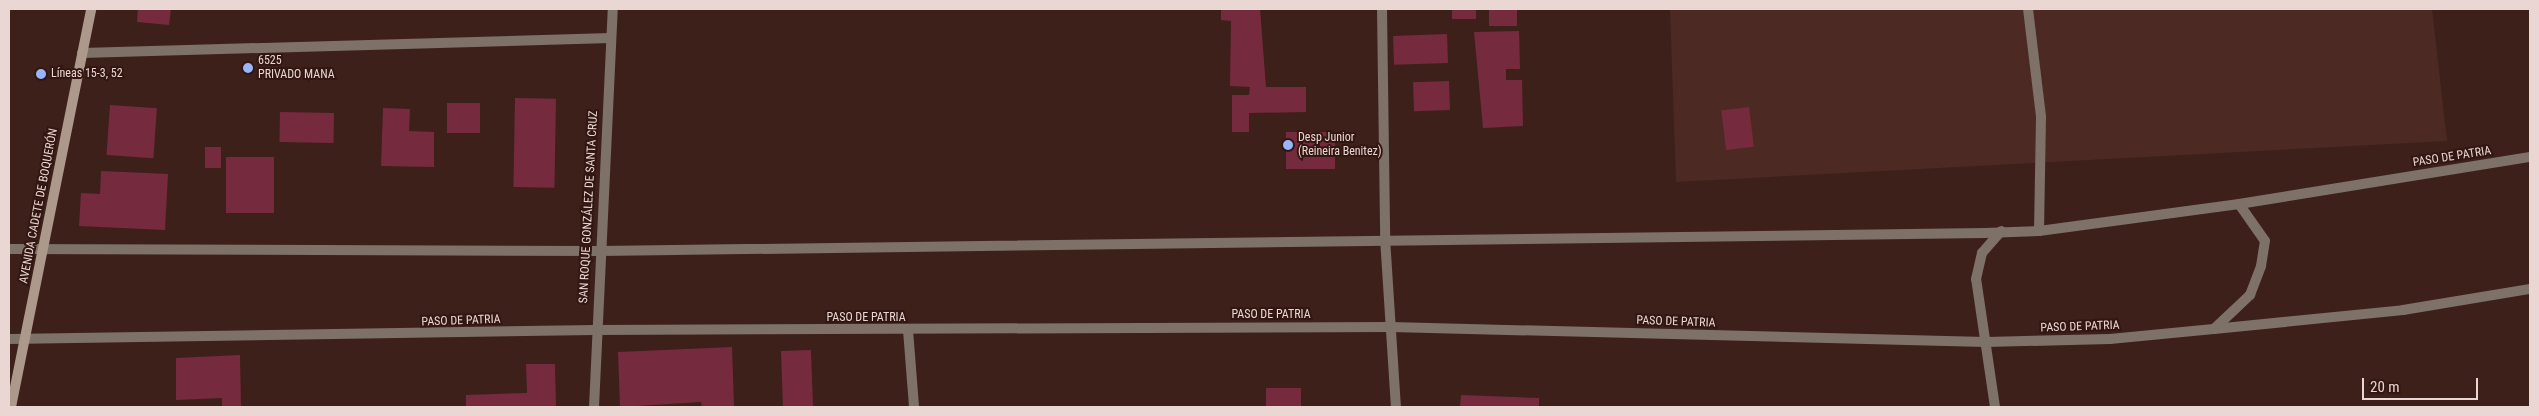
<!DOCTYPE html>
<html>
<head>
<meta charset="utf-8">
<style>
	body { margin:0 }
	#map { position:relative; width:2539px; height:416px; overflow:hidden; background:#3d201a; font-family:"Roboto Condensed",sans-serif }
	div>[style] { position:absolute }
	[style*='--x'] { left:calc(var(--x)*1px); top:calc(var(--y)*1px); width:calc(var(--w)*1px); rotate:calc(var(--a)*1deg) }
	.built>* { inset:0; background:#4c2922 }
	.building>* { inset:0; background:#762a3e; transform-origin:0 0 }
	.lane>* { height:10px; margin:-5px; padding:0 5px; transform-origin:5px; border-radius:5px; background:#7d7168 }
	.street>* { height:10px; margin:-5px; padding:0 5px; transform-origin:5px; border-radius:5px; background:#7d7168 }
	.secondary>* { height:10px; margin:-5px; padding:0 5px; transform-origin:5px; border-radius:5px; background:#ad998b }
	.dots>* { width:14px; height:14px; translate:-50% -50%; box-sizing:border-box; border:2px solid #321611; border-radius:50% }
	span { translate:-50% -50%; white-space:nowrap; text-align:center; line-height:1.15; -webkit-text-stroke:4px #321611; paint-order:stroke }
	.poi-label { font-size:12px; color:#ead6d2 }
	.left { translate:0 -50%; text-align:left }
	.street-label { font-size:12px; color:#ead6d2 }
	.frame { position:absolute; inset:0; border:10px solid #ead6d2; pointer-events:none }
	.scale { position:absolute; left:2362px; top:378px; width:116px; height:22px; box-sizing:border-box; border:2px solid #ead6d2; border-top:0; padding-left:6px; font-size:15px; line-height:18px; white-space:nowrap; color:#ead6d2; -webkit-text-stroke:4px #321611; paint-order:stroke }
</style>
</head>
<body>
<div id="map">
	<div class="built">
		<i style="clip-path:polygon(1670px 9px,2432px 9px,2447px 141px,1676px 182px)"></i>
	</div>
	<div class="building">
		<i style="clip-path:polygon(138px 9px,171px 9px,169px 25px,137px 22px)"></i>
		<i style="clip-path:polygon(1221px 9px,1260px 9px,1266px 87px,1306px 87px,1306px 112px,1249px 113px,1249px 132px,1232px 132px,1232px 95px,1249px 95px,1250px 87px,1230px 86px,1231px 21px,1221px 20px)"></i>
		<i style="left:1452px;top:9px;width:24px;height:10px"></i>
		<i style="left:1489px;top:9px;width:28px;height:17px"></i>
		<i style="clip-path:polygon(1519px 31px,1520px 69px,1506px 69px,1506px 80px,1522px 80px,1523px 126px,1483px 128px,1474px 32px)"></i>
		<i style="left:1447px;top:34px;width:29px;height:54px;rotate:88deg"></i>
		<i style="left:1449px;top:81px;width:29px;height:36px;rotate:88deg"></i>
		<i style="left:515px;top:98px;width:41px;height:89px;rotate:1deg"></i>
		<i style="left:447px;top:103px;width:33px;height:30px"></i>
		<i style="left:110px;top:105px;width:47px;height:50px;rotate:4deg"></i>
		<i style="left:1749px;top:107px;width:40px;height:28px;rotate:83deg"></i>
		<i style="clip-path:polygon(383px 108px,410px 109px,409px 131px,434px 132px,434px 167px,381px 166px)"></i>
		<i style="left:280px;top:112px;width:54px;height:30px;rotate:1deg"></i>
		<i style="left:1286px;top:132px;width:49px;height:37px"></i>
		<i style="left:205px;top:147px;width:16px;height:21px"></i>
		<i style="left:226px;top:157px;width:48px;height:56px"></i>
		<i style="clip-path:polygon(101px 171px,168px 174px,165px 230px,79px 226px,81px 193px,100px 194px)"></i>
		<i style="clip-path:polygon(732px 347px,734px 407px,702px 407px,701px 402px,620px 407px,618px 352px)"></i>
		<i style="left:811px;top:350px;width:56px;height:30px;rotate:88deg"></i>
		<i style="clip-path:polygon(240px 355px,241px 407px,222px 407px,222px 398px,176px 400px,176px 358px)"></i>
		<i style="clip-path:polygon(526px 364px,555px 364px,556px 407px,466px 407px,466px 395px,527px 393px)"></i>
		<i style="left:1266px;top:388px;width:35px;height:19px"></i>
		<i style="clip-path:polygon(1461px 395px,1539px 398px,1539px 407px,1460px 407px)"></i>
	</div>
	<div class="lane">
		<i style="--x:2028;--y:9;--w:109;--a:83.1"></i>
		<i style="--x:2041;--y:117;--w:114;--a:91"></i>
	</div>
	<div class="street">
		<i style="--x:1382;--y:9;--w:229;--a:89.2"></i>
		<i style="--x:1385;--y:238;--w:169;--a:86.3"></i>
		<i style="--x:82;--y:53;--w:529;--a:-1.62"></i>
		<i style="--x:9;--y:249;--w:590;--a:0.19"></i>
		<i style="--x:599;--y:251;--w:1386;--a:-0.74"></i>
		<i style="--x:1985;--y:233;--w:54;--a:-2.1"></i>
		<i style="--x:2039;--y:231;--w:202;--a:-7.7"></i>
		<i style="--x:2239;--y:204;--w:295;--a:-9.2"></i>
		<i style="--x:2214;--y:329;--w:50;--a:-43.4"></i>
		<i style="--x:2250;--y:295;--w:31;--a:-69"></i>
		<i style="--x:2261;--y:266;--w:25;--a:-81"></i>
		<i style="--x:2265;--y:241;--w:45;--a:-125.1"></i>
		<i style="--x:908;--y:330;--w:77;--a:85.5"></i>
		<i style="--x:9;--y:339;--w:585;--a:-0.88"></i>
		<i style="--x:594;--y:330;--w:797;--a:-0.22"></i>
		<i style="--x:1391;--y:327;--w:595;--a:1.44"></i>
		<i style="--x:1986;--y:342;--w:124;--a:-1.4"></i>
		<i style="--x:2110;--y:339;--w:104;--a:-5.5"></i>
		<i style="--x:2214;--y:329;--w:190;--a:-5.7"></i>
		<i style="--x:2403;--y:310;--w:129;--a:-9.4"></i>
		<i style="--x:594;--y:407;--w:398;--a:-87.3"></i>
		<i style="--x:1995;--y:407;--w:129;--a:-98.4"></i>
		<i style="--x:1976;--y:279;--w:27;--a:-77"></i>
		<i style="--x:1982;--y:253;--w:29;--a:-49"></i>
	</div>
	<div class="secondary">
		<i style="--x:11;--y:407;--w:406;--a:-78.6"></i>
	</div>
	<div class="dots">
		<i style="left:248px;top:68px;background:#98b6fd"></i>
		<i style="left:41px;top:74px;background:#98b6fd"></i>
		<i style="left:1288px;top:145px;background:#98b6fd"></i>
	</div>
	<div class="poi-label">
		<span class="left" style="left:258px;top:68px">6525<br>PRIVADO MANA</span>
		<span class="left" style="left:51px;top:74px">Líneas 15-3, 52</span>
		<span class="left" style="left:1298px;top:145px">Desp Junior<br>(Reineira Benitez)</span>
	</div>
	<div class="street-label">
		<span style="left:2452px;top:157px;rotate:-9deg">PASO DE PATRIA</span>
		<span style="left:39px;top:206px;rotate:-79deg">AVENIDA CADETE DE BOQUERÓN</span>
		<span style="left:589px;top:207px;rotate:-87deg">SAN ROQUE GONZÁLEZ DE SANTA CRUZ</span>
		<span style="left:1271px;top:315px">PASO DE PATRIA</span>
		<span style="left:866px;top:318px">PASO DE PATRIA</span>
		<span style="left:461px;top:321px;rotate:-2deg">PASO DE PATRIA</span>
		<span style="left:1676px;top:322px;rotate:2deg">PASO DE PATRIA</span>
		<span style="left:2080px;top:327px;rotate:-2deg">PASO DE PATRIA</span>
	</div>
	<div class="frame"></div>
	<div class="scale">20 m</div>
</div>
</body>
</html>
